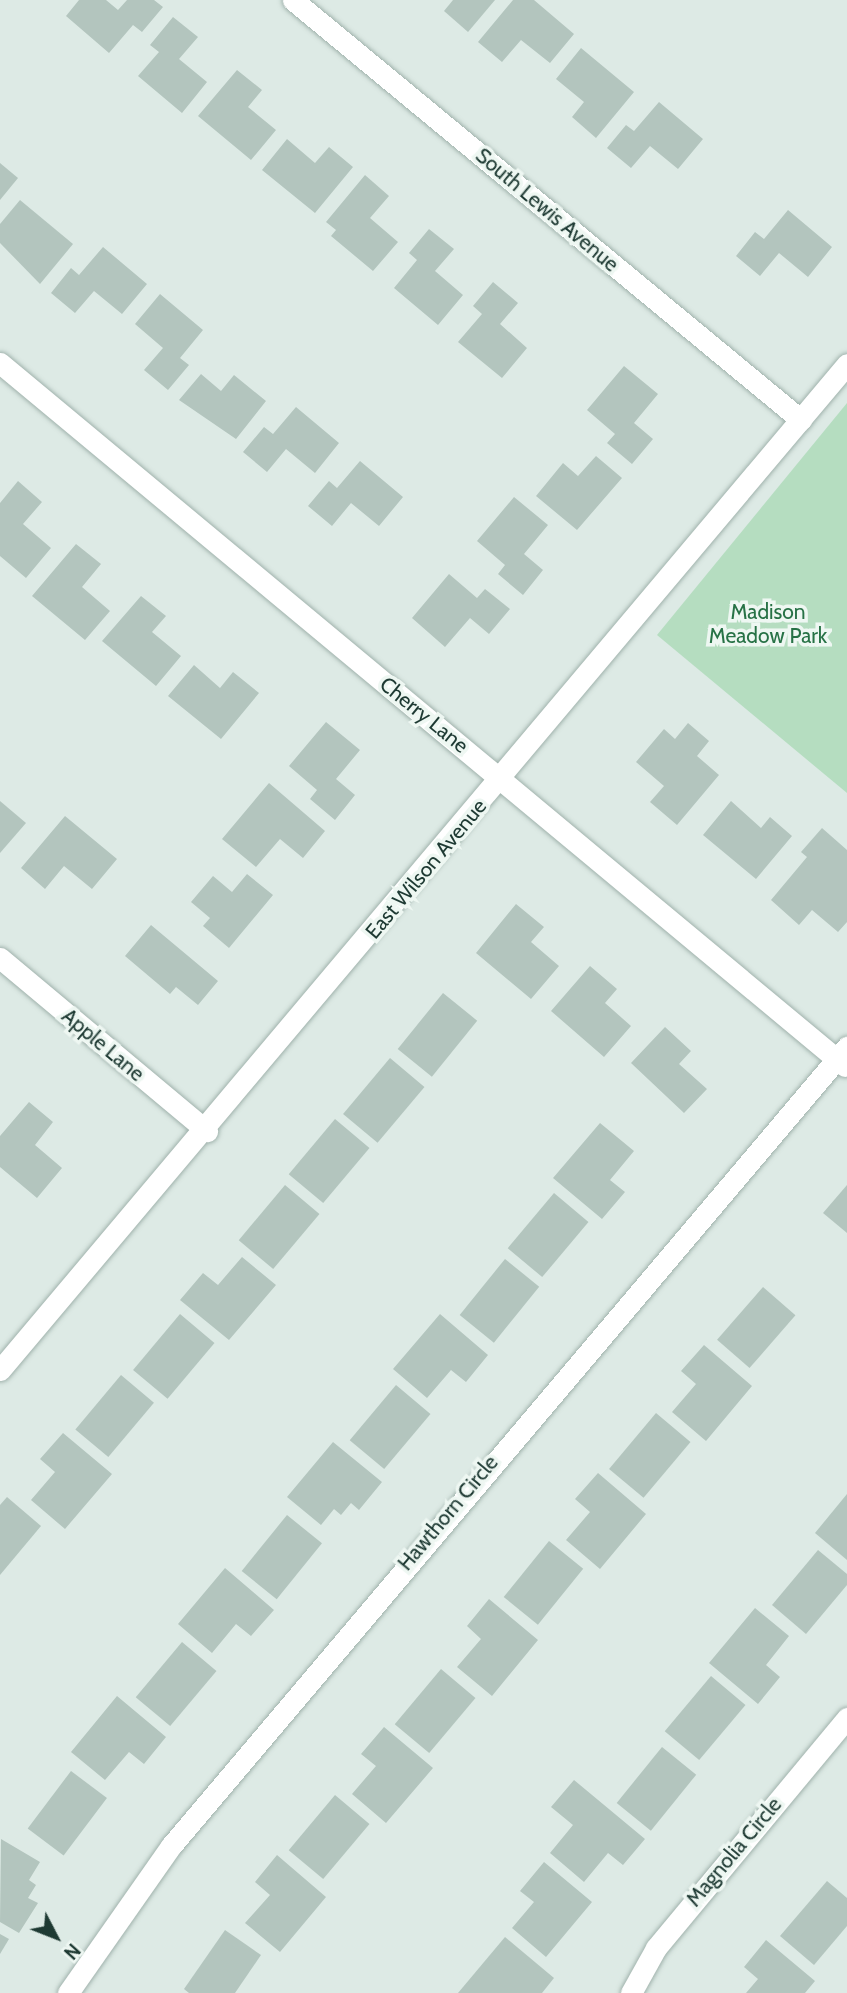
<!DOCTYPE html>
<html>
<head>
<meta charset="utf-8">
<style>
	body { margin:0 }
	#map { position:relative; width:847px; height:1993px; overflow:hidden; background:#ddeae5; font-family:Cabin,sans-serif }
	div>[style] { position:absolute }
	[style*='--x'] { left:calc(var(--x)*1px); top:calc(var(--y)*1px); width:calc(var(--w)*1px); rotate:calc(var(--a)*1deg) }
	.green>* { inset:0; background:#b5ddc0 }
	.building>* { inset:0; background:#b3c5be; transform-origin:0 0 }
	.roads { filter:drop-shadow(0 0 2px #a0b2ac) drop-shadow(0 0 2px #a0b2ac) }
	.minor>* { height:21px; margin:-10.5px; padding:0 10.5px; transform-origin:10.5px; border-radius:10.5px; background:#fff }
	span { translate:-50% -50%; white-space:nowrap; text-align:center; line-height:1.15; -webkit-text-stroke:7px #eef7f2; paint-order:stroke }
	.street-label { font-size:21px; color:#1e3a33 }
	.park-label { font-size:21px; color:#277246 }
	.north { position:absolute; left:21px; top:1902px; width:70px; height:70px; -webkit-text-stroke:5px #eef7f2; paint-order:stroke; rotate:132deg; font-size:19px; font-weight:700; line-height:28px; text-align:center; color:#1e3a33 }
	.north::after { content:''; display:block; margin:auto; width:24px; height:32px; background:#1e3a33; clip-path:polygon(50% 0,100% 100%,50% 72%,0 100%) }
</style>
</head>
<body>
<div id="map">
	<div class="green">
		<i style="clip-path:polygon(847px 403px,847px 793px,657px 635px)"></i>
	</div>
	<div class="building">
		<i style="clip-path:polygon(79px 0,106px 0,118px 10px,127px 0,154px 0,163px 7px,142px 32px,133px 25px,109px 53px,66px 16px)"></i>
		<i style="clip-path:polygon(453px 0,495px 0,468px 32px,444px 11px)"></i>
		<i style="clip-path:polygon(513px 0,534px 0,574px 34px,550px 63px,521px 40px,502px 62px,478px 42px)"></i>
		<i style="clip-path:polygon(173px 17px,198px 37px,179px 59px,207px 82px,182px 113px,138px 76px,159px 52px,150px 45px)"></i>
		<i style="clip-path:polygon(581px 48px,634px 92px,596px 138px,572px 117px,584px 102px,556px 79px)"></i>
		<i style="clip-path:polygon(237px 70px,262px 90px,248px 107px,276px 130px,251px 160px,198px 116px)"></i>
		<i style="clip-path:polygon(659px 102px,703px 139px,678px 169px,650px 146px,631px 168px,607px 148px,626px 125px,634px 131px)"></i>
		<i style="clip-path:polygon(287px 139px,315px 163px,329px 147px,353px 167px,315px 213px,262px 170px)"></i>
		<i style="clip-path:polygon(0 163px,18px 178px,0 200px)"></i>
		<i style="clip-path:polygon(365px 175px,389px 196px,370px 218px,398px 242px,373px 271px,331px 236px,336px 230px,326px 222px)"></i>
		<i style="clip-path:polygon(20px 200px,73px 244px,40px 284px,0 243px,0 224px)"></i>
		<i style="clip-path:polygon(788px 210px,832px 247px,808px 277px,779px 253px,760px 276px,736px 256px,755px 232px,764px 239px)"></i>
		<i style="clip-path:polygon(429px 229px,454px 249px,435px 271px,463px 295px,438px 325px,394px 288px,417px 260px,409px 253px)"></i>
		<i style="clip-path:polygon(103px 247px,147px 284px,122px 314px,94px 291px,75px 313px,51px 293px,71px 268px,79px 275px)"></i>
		<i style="clip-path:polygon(493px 282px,518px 303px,500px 324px,527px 348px,502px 378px,458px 342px,482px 314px,473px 306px)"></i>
		<i style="clip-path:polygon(160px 294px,203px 330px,180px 358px,189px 365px,168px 390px,144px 370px,163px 348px,135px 324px)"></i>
		<i style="clip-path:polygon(624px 366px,658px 394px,634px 423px,653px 439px,632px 464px,607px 443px,615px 434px,587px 410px)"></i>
		<i style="clip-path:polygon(201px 374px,221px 391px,234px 375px,266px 401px,236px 439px,179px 400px)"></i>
		<i style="clip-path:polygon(296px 407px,339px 443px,315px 473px,286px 449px,267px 472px,243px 452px,264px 427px,273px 434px)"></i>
		<i style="clip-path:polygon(596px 456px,622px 478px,577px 530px,536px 496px,563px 463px,578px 476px)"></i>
		<i style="clip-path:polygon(360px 461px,403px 497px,379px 526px,351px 503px,332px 526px,308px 506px,329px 481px,337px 488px)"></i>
		<i style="clip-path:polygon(18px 481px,42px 502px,23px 524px,51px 548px,26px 578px,0 556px,0 503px)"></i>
		<i style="clip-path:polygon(514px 497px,548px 525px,524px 554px,543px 570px,523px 595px,498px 574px,505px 565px,477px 541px)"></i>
		<i style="clip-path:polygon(76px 544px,101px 564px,82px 587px,110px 611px,85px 640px,32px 596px)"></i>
		<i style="clip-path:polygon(449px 574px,477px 598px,485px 589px,510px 609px,489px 634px,470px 618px,445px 647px,412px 618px)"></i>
		<i style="clip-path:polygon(141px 596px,166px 616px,152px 632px,181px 656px,156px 686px,102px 641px)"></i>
		<i style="clip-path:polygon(194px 665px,220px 688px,233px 672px,259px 693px,221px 739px,168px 696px)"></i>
		<i style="clip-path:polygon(326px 722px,360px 750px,336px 779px,355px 795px,335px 820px,310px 799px,317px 790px,289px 766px)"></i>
		<i style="clip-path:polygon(688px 723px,709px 741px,697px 756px,719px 775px,677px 825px,650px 802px,664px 786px,636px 762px,664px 729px,675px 739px)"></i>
		<i style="clip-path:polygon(269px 783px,325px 831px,303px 858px,280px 839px,256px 867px,222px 839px)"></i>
		<i style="clip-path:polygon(0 801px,26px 823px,0 853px)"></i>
		<i style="clip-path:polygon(731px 801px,761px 828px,770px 817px,792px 836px,756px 879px,703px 835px)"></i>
		<i style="clip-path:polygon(65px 816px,117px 859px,92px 889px,64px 866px,45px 889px,21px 868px)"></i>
		<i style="clip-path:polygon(822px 828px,847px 850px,847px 922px,838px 932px,812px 910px,799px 925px,771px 900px,807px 857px,801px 852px)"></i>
		<i style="clip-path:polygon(247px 874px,273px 895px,229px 948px,203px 926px,210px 918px,191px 902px,213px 876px,232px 892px)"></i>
		<i style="clip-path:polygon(516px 904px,544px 927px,531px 942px,559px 966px,531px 999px,476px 953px)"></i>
		<i style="clip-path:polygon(151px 925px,218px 981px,198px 1005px,176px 987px,170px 994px,125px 956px)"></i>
		<i style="clip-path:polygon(590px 966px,617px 989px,605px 1003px,631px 1026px,604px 1057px,551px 1011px)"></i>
		<i style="left:443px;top:993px;width:44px;height:72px;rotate:39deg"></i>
		<i style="clip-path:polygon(665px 1027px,691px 1051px,679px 1064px,707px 1089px,684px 1113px,631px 1063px)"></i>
		<i style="left:390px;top:1058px;width:45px;height:73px;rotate:40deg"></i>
		<i style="clip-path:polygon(29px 1102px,53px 1122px,35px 1145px,62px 1168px,37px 1198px,0 1167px,0 1136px)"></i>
		<i style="left:335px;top:1119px;width:45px;height:72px;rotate:40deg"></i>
		<i style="clip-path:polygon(600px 1123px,634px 1151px,610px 1180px,625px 1192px,602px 1219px,553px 1178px)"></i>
		<i style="left:285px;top:1185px;width:45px;height:72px;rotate:40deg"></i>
		<i style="clip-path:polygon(847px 1185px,847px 1233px,823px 1213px)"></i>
		<i style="left:554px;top:1193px;width:45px;height:72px;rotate:40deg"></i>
		<i style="clip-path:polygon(242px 1257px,276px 1285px,229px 1340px,180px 1300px,203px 1273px,218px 1285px)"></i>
		<i style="left:505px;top:1259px;width:44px;height:72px;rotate:39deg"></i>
		<i style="left:763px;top:1287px;width:43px;height:70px;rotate:41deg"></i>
		<i style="left:180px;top:1314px;width:45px;height:73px;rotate:40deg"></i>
		<i style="clip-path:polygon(440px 1314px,488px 1355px,466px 1382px,451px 1370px,427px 1398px,393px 1369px)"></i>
		<i style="clip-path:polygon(704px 1345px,752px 1386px,706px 1441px,672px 1412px,696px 1384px,681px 1371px)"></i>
		<i style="left:121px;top:1375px;width:43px;height:71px;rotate:40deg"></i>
		<i style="left:396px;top:1385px;width:45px;height:72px;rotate:40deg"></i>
		<i style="left:656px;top:1413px;width:45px;height:73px;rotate:40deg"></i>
		<i style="clip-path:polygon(63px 1433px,112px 1474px,65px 1529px,31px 1500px,55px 1472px,40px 1459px)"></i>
		<i style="clip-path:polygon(333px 1442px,382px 1482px,359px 1510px,351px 1503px,341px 1515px,334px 1509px,321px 1525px,287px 1497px)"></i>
		<i style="clip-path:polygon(598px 1473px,646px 1514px,600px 1569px,566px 1540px,590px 1512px,575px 1499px)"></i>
		<i style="clip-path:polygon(847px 1494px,847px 1560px,815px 1533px)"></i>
		<i style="clip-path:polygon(7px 1497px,41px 1526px,0 1575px,0 1505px)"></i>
		<i style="left:287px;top:1515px;width:45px;height:72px;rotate:39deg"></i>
		<i style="left:549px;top:1541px;width:44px;height:72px;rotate:39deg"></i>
		<i style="clip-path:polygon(818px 1550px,847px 1574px,847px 1585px,806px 1634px,772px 1605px)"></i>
		<i style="clip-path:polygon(225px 1568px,274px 1610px,251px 1636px,236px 1624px,212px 1653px,178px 1624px)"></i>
		<i style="clip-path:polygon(489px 1599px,538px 1640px,492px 1696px,457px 1667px,481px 1639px,467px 1626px)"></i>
		<i style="clip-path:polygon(755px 1608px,789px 1636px,766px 1665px,780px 1677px,758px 1704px,709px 1663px)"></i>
		<i style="left:182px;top:1642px;width:45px;height:72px;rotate:40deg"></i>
		<i style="left:441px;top:1669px;width:45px;height:72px;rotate:40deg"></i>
		<i style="left:711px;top:1676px;width:45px;height:72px;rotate:40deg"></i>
		<i style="clip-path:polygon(117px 1696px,166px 1737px,144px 1764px,129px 1752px,105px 1780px,71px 1752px)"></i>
		<i style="clip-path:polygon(384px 1727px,433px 1768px,386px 1823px,352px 1794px,376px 1766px,361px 1754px)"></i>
		<i style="left:662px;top:1747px;width:44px;height:72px;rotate:39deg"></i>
		<i style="left:71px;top:1771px;width:45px;height:72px;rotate:37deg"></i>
		<i style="clip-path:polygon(574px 1780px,645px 1839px,623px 1865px,608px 1853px,584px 1882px,550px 1853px,573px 1825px,551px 1807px)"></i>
		<i style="left:335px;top:1795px;width:45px;height:72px;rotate:40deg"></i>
		<i style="clip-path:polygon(1px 1839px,40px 1862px,29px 1880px,36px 1885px,28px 1898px,38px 1903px,19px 1933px,0 1922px)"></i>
		<i style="clip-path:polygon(277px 1855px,326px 1897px,280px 1952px,245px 1923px,270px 1895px,255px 1882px)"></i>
		<i style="clip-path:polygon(544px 1862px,592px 1902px,546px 1957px,512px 1928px,534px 1902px,520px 1891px)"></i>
		<i style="clip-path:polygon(827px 1881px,847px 1898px,847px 1926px,814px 1965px,780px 1936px)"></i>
		<i style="clip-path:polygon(225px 1930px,261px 1955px,235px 1993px,189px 1993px,184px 1989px)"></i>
		<i style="clip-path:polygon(0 1934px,9px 1939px,0 1954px)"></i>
		<i style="clip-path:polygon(505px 1937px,554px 1978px,542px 1993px,458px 1993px)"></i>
		<i style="clip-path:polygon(766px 1940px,815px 1981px,805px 1993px,746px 1993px,758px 1979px,744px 1967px)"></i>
	</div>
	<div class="roads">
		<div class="minor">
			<i style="--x:293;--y:0;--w:659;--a:39.58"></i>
			<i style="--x:0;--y:363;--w:1099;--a:39.76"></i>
			<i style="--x:0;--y:958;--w:270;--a:39.9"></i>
			<i style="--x:0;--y:1370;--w:1315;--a:-49.9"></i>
			<i style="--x:68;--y:1993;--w:179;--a:-55"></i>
			<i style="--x:171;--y:1846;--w:1047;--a:-49.77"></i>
			<i style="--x:631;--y:1993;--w:51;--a:-60.9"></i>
			<i style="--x:656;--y:1948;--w:299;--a:-50.3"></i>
		</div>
	</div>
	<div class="street-label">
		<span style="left:547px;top:210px;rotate:40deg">South Lewis Avenue</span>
		<span style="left:424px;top:715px;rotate:39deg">Cherry Lane</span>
		<span style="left:426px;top:869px;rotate:-50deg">East Wilson Avenue</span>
		<span style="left:103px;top:1045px;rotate:40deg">Apple Lane</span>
		<span style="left:448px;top:1513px;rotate:-50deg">Hawthorn Circle</span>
		<span style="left:734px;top:1852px;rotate:-50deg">Magnolia Circle</span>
	</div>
	<div class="park-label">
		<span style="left:768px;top:624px">Madison<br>Meadow Park</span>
	</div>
	<div class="north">N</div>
</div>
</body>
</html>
